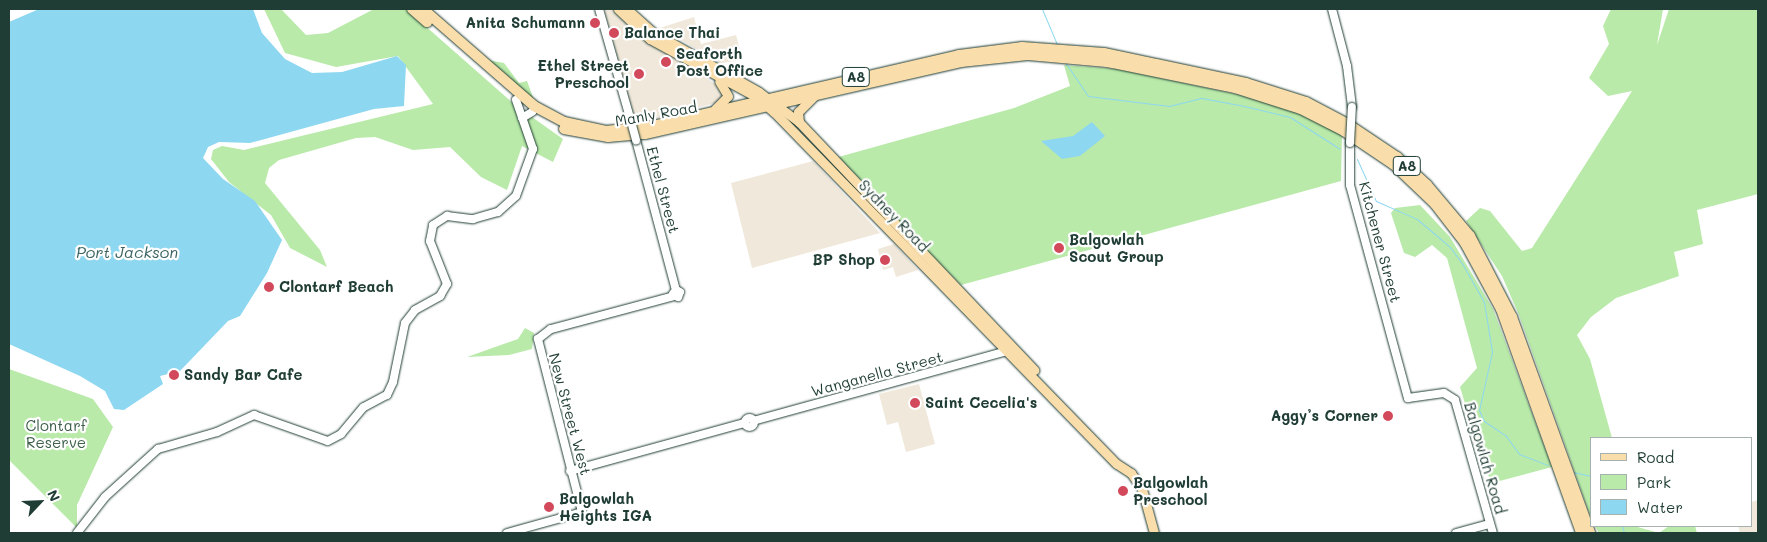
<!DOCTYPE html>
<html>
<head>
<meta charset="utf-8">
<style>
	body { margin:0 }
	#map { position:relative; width:1767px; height:542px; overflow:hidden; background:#fff; font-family:Mali,sans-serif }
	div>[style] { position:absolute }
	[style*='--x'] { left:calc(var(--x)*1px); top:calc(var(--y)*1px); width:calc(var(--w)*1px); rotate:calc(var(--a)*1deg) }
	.built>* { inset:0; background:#f0e8da }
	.green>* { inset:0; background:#b9eaa9 }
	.water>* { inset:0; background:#8ed7f0 }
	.stream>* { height:1px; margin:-0.5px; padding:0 0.5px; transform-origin:0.5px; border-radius:0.5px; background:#8ed7f0 }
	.roads { filter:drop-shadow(0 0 1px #1f3d34) drop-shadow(0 0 1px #1f3d34) }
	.secondary>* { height:8px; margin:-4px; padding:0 4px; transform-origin:4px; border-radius:4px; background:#fff }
	.secondary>.ring { margin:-4px; padding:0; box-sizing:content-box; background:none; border:8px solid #fff; border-radius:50% }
	.primary>* { height:9px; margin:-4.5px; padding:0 4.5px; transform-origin:4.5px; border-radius:4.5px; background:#f9ddab }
	.highway>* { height:10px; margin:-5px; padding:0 5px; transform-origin:5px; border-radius:5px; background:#f9ddab }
	.bridges { filter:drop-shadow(0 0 1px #1f3d34) drop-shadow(0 0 1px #1f3d34) }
	.secondary-bridge>* { height:8px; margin:-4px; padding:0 4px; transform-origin:4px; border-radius:4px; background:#fff }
	.dots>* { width:14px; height:14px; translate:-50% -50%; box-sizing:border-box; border:2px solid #fff; border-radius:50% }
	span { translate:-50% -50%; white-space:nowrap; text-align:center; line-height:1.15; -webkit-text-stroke:4.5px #fff; paint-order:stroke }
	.shield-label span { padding:1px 4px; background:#fff; border:1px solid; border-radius:4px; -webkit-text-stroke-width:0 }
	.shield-label { font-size:14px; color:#1f3d34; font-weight:700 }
	.poi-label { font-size:15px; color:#1f3d34; font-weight:700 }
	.right { translate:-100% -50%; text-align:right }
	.left { translate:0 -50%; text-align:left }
	.street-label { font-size:15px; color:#1f3d34 }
	.park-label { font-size:15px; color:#3e604b }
	.water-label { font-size:16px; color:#3b6463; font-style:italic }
	.frame { position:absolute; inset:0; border:10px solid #1f3d34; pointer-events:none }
	.legend { position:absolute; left:1590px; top:437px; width:162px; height:90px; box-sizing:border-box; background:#fff; border:1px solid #a5b1ae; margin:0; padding:6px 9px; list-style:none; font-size:15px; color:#1f3d34 }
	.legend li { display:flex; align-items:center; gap:10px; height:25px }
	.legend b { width:25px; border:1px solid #a5b1ae }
	.north { position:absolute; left:15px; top:477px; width:50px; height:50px; -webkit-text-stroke:4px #fff; paint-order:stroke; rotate:65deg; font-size:14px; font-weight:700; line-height:20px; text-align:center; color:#1f3d34 }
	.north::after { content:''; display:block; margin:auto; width:18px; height:22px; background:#1f3d34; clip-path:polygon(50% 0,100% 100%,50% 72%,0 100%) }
</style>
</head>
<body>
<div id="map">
	<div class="built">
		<i style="clip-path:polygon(604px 9px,612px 9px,638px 36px,722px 88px,723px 101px,636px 123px)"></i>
		<i style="clip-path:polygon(694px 17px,701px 44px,736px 35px,743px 60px,721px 63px,660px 28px)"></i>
		<i style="clip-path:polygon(813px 161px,880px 233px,752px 268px,731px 183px)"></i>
		<i style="clip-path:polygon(894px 244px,918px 270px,896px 277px,893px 267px,883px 270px,878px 249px)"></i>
		<i style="clip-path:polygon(919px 384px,935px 444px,906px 452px,898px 422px,887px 425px,879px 394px)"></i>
		<i style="clip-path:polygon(1758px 500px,1758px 533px,1740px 533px,1738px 526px,1751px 526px,1751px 502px)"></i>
	</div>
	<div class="green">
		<i style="clip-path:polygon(264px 9px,281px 9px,306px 35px,328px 33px,374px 9px,406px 9px,515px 105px,563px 139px,553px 162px,522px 146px,507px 190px,481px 177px,450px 147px,413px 150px,375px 137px,356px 138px,279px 160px,269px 168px,265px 183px,320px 250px,327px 267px,290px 248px,271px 215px,229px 182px,211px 159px,213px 150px,222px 146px,244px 150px,433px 104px,398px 56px,336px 67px,285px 53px)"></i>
		<i style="clip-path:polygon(1611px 9px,1663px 9px,1657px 45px,1669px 9px,1758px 9px,1758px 194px,1697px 210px,1703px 244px,1674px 252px,1679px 276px,1616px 298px,1591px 317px,1577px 335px,1590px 359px,1612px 438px,1591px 438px,1591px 518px,1519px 315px,1502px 276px,1466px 221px,1480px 208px,1490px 211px,1522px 251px,1532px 248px,1632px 91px,1608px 96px,1589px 78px,1609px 44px,1603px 26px)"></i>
		<i style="clip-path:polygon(488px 60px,504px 63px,519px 83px,527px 81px,534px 100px)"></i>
		<i style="clip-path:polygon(1064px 65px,1117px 69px,1240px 95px,1298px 112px,1342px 135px,1341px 181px,961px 285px,835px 158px,1014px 108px,1070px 86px)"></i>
		<i style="clip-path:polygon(1420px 205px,1450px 237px,1493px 309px,1552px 467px,1492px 483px,1483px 464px,1460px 387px,1477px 368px,1447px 258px,1432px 245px,1415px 257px,1404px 253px,1391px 213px,1395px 208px)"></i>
		<i style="clip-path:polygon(525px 328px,534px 333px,532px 349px,509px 355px,467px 357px,518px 339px)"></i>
		<i style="clip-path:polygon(9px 369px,93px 399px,113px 427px,77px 505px,77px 528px,9px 460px)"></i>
		<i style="clip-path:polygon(1595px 526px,1634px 526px,1659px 533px,1669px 526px,1695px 526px,1697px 533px,1599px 533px)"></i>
	</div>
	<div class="water">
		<i style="clip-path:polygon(39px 9px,253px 9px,262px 33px,285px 59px,312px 73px,342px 72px,397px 56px,406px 65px,404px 106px,374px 109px,250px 143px,219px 142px,208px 147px,203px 158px,223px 179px,255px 201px,282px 240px,267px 273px,240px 316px,228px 321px,180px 371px,160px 376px,163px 384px,124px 410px,114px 409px,105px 391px,80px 376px,9px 344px,9px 22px)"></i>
		<i style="clip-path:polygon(1092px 122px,1105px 136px,1080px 156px,1062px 159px,1041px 141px,1073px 136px)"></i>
	</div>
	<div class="stream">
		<i style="--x:1042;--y:9;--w:39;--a:67"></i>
		<i style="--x:1065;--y:62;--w:41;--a:55.9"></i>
		<i style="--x:1088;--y:96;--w:82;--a:7"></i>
		<i style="--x:1169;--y:106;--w:34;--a:-14"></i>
		<i style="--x:1202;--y:98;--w:43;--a:10.8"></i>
		<i style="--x:1244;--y:106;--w:47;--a:13.4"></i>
		<i style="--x:1290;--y:117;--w:59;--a:32.6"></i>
		<i style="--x:1357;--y:159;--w:46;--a:65.7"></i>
		<i style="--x:1376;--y:201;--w:45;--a:23.7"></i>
		<i style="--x:1417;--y:219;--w:43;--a:40.3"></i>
		<i style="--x:1450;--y:247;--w:22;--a:54"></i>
		<i style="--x:1463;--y:265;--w:43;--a:60.4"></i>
		<i style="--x:1484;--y:302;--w:51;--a:80.9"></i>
		<i style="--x:1492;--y:352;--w:59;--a:102.6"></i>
		<i style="--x:1479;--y:410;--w:12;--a:66"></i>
		<i style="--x:1484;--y:421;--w:27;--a:34"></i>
		<i style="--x:1506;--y:436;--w:22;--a:54"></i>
		<i style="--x:1519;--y:454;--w:31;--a:21"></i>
		<i style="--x:1573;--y:472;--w:18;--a:13"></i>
		<i style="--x:1622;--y:526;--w:7;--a:74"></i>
	</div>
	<div class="roads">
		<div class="secondary">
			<i style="--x:599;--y:9;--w:121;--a:74.1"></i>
			<i style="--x:1332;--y:9;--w:59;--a:75.3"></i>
			<i style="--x:1347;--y:66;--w:41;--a:83"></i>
			<i style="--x:522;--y:118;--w:12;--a:-31"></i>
			<i style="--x:636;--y:140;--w:155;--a:75.1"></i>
			<i style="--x:676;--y:290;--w:5;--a:127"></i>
			<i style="--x:673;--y:294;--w:6;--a:31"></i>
			<i style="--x:678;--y:297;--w:5;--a:-68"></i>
			<i style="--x:680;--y:292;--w:4;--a:-153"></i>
			<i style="--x:1350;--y:143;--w:42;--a:90"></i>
			<i style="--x:1350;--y:185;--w:221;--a:74.8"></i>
			<i style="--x:1408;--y:398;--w:36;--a:-8"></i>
			<i style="--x:1444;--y:393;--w:13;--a:32"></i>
			<i style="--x:1455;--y:400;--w:138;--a:74.1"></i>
			<i class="ring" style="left:744.5px;top:417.5px;width:1px;height:1px"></i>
			<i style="--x:753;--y:421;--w:264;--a:-15.4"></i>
			<i style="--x:570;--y:471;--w:180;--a:-15.4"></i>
			<i style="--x:77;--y:533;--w:46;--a:-52.1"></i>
			<i style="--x:105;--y:497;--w:72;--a:-42.2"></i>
			<i style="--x:158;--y:449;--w:61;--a:-16.1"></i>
			<i style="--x:217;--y:432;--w:41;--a:-24.7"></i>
			<i style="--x:254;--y:415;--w:78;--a:19.4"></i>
			<i style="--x:328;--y:441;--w:15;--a:-28"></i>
			<i style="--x:341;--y:434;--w:35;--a:-50"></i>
			<i style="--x:364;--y:407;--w:26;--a:-28"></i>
			<i style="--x:387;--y:395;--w:14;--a:-65"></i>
			<i style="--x:393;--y:382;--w:60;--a:-78.5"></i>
			<i style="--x:405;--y:323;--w:16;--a:-52"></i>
			<i style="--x:415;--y:310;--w:29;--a:-29"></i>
			<i style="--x:440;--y:296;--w:14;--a:-60"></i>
			<i style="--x:447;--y:284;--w:46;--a:-111.6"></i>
			<i style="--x:430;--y:241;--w:16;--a:-79"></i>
			<i style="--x:433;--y:225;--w:17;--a:-33"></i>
			<i style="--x:447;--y:216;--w:26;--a:7"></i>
			<i style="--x:473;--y:219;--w:26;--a:-16"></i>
			<i style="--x:498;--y:212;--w:24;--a:-42"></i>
			<i style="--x:516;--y:196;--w:50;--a:-70.1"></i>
			<i style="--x:533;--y:149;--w:52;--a:-109.1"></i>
			<i style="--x:507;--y:533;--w:78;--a:-15.6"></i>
			<i style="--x:582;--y:512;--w:179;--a:-104.3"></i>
			<i style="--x:538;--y:339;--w:16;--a:-38"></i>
			<i style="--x:551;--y:329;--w:127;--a:-15"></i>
			<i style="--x:1456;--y:533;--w:34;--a:-15"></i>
		</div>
		<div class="primary">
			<i style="--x:618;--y:9;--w:44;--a:43.2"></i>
			<i style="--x:650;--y:39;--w:123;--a:28.6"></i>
			<i style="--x:758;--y:98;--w:28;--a:42"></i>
			<i style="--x:779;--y:117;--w:484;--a:45.8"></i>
			<i style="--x:1117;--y:464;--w:17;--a:33"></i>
			<i style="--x:1131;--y:473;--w:19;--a:55"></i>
			<i style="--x:1142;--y:489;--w:46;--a:74.7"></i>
			<i style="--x:627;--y:9;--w:36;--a:42"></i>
			<i style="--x:654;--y:33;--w:120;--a:29.3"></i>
			<i style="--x:759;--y:92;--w:50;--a:36.9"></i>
			<i style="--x:799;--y:122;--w:342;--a:46.5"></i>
			<i style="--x:715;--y:109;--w:18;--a:-45"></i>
			<i style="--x:728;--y:96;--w:17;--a:-121"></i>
			<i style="--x:799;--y:122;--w:10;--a:-96"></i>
			<i style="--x:798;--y:112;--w:23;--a:-45"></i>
		</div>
		<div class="highway">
			<i style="--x:412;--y:9;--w:20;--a:41"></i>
			<i style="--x:423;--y:9;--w:147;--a:41.1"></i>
			<i style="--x:534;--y:106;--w:34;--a:28"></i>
			<i style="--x:564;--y:122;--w:43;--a:12.1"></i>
			<i style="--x:606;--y:131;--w:46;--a:-6.2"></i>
			<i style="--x:652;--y:126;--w:315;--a:-13"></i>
			<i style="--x:959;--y:55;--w:64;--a:-7.2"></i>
			<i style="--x:1022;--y:47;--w:82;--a:4.2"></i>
			<i style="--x:1104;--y:53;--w:145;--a:11.9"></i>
			<i style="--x:1246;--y:83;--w:63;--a:17.6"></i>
			<i style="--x:1306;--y:102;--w:45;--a:27.7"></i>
			<i style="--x:1346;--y:123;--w:61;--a:33.7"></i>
			<i style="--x:1397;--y:157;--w:41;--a:43"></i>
			<i style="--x:1427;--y:185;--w:67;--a:49.9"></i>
			<i style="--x:1470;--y:236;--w:91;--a:62.6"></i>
			<i style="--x:1512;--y:317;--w:230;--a:70.1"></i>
			<i style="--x:564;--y:129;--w:45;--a:10.3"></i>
			<i style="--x:608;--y:137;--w:37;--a:-5"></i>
			<i style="--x:645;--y:134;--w:324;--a:-12.8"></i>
			<i style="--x:961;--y:62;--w:67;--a:-6"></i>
			<i style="--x:1028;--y:55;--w:79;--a:5.1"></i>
			<i style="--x:1107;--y:62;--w:131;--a:11.5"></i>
			<i style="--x:1235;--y:88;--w:69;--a:17.7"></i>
			<i style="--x:1301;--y:109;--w:48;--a:27.1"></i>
			<i style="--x:1344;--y:131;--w:59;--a:34"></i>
			<i style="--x:1393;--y:164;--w:58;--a:43.6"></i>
			<i style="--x:1435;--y:204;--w:49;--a:52.4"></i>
			<i style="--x:1465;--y:243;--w:75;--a:61.4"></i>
			<i style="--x:1501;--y:309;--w:238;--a:70.3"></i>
		</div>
	</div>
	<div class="bridges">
		<div class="secondary-bridge">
			<i style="--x:632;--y:125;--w:16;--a:75"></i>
			<i style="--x:1350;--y:143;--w:36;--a:-87"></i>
		</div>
	</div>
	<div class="dots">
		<i style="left:595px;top:23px;background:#d1495b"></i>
		<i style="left:614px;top:33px;background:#d1495b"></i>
		<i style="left:666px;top:62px;background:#d1495b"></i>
		<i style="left:639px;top:74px;background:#d1495b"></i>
		<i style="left:1059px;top:248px;background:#d1495b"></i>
		<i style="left:885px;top:260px;background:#d1495b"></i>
		<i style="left:269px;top:287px;background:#d1495b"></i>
		<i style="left:174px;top:375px;background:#d1495b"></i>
		<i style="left:915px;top:403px;background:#d1495b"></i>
		<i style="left:1388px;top:416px;background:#d1495b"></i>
		<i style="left:1123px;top:491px;background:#d1495b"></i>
		<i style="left:549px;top:507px;background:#d1495b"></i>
	</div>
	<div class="shield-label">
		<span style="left:856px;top:77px">A8</span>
		<span style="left:1407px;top:166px">A8</span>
	</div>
	<div class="poi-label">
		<span class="right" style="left:585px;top:23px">Anita Schumann</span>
		<span class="left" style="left:624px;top:33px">Balance Thai</span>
		<span class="left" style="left:676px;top:62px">Seaforth<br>Post Office</span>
		<span class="right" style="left:629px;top:74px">Ethel Street<br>Preschool</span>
		<span class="left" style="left:1069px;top:248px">Balgowlah<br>Scout Group</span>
		<span class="right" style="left:875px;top:260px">BP Shop</span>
		<span class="left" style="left:279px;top:287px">Clontarf Beach</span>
		<span class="left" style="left:184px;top:375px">Sandy Bar Cafe</span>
		<span class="left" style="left:925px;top:403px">Saint Cecelia's</span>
		<span class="right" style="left:1378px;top:416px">Aggy’s Corner</span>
		<span class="left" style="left:1133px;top:491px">Balgowlah<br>Preschool</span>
		<span class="left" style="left:559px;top:507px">Balgowlah<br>Heights IGA</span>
	</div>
	<div class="street-label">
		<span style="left:656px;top:114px;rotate:-10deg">Manly Road</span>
		<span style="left:663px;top:190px;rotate:75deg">Ethel Street</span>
		<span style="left:894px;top:216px;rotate:46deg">Sydney Road</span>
		<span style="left:1380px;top:242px;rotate:75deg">Kitchener Street</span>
		<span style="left:877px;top:374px;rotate:-15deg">Wanganella Street</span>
		<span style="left:570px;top:414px;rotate:75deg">New Street West</span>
		<span style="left:1485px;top:458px;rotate:74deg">Balgowlah Road</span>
	</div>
	<div class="park-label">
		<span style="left:56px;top:434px">Clontarf<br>Reserve</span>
	</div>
	<div class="water-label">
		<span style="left:127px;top:252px">Port Jackson</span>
	</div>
	<div class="frame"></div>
	<ul class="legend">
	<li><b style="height:6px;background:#f9ddab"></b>Road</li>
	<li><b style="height:14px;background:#b9eaa9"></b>Park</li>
	<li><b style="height:14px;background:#8ed7f0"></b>Water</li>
	</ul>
	<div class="north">N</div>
</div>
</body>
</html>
